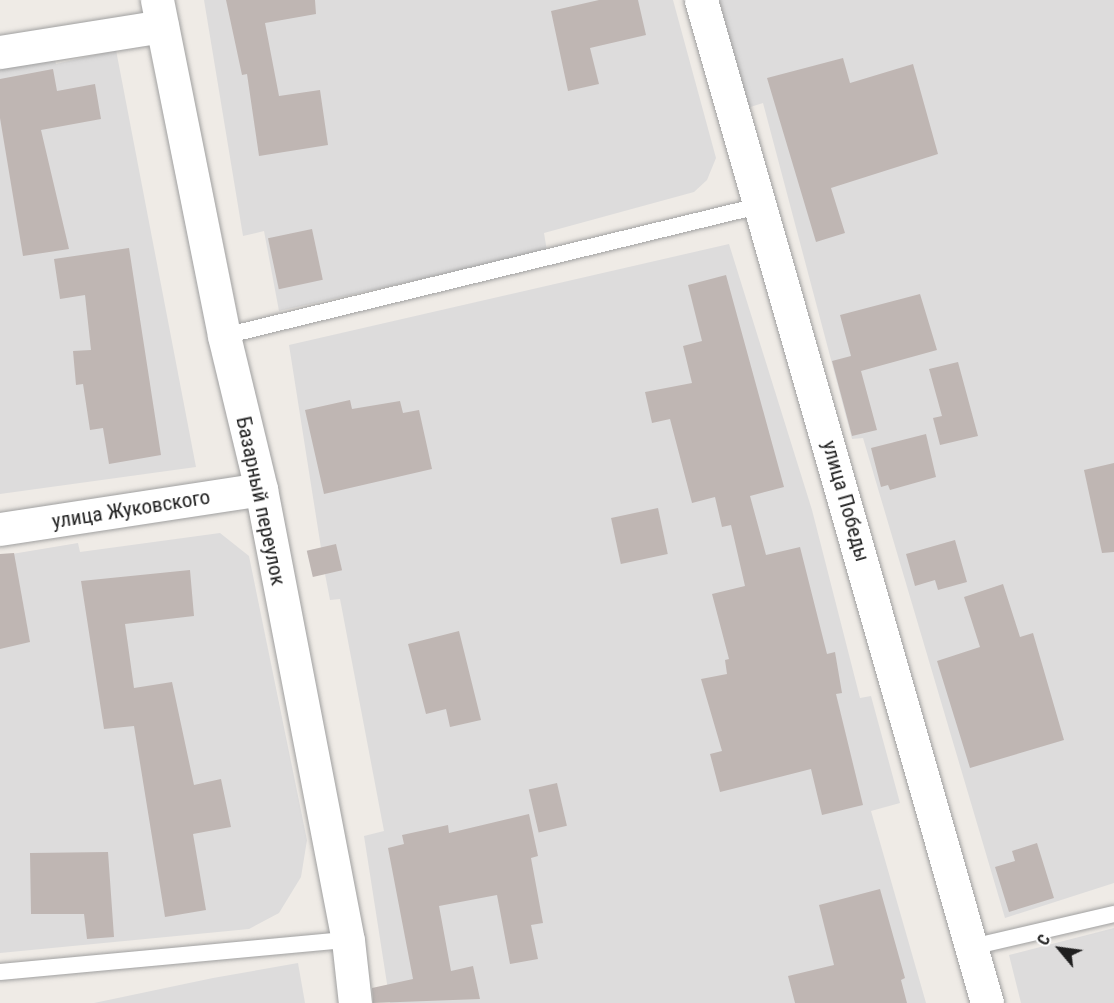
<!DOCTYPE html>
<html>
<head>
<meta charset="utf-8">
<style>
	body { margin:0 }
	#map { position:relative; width:1114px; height:1003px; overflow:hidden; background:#efebe6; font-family:"Roboto Condensed",sans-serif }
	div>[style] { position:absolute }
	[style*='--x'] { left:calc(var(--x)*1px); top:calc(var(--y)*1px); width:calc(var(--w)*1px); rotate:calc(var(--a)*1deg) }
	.residential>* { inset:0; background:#dddcdc }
	.building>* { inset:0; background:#bfb6b3; transform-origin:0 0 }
	.roads { filter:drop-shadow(0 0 2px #a0a0a0) drop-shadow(0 0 2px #a0a0a0) }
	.lane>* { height:16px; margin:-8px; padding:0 8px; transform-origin:8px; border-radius:8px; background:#fff }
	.street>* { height:33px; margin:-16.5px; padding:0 16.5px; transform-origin:16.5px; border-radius:16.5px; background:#fff }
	span { translate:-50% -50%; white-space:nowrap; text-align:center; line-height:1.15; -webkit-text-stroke:6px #fff; paint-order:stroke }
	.street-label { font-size:21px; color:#1f1f1f }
	.north { position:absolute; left:1030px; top:919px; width:60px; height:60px; -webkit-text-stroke:4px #fff; paint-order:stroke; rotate:299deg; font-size:16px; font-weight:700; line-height:24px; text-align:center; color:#1f1f1f }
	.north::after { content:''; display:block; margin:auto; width:21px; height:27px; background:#1f1f1f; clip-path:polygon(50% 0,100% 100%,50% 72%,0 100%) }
</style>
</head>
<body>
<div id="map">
	<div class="residential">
		<i style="clip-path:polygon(204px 0,673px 0,716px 158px,707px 180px,694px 192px,544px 233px,547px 251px,279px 311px,264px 231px,243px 236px)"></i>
		<i style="clip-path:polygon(719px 0,1114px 0,1114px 883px,1005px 918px,863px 438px,852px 439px,763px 103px,747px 108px)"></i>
		<i style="clip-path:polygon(116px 50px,196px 467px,0 494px,0 69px,54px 57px,56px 64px)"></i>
		<i style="clip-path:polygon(729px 244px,812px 510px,860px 698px,871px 696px,900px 803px,871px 811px,926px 1003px,390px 1003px,364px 836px,384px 831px,340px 599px,330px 600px,325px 574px,313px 576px,307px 551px,321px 548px,289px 345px)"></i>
		<i style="clip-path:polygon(220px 533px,249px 556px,307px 840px,301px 877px,279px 913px,249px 929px,0 953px,0 556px,78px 543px,80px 552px)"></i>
		<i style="clip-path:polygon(1114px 928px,1114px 1003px,1021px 1003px,1009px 955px)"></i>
		<i style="clip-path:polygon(298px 963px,305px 1003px,94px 1003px,213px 978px)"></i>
	</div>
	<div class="building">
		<i style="clip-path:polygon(226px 0,315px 0,316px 14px,265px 23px,279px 96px,320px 90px,328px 145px,259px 156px,247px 74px,242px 75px)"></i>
		<i style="clip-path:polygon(599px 0,638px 0,646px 35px,590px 48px,599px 84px,568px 91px,551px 11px)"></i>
		<i style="clip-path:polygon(843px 58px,850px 83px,913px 64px,938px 154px,831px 188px,845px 233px,816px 242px,767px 78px)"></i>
		<i style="clip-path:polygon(53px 69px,57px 91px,95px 84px,101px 119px,41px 130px,69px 249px,23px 256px,0 118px,0 79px)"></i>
		<i style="left:312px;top:229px;width:52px;height:45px;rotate:78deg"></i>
		<i style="clip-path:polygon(129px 248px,161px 455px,109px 464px,103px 428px,90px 430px,83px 384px,76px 385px,73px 351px,91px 350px,85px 295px,60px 299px,54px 259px)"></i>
		<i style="clip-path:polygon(726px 275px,784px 487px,750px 496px,766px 555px,800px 547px,827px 654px,835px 652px,842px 693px,836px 694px,863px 805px,822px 815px,811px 769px,720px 792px,710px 754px,722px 751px,701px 679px,727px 674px,725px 660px,729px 659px,712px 594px,745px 586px,731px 525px,722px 527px,715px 497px,692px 503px,670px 419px,652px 423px,645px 392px,692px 383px,683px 346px,702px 341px,688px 285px)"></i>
		<i style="clip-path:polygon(920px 294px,937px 350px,861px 371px,877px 430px,852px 436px,832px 361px,851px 356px,840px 315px)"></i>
		<i style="clip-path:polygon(958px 362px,978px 436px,940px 445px,933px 418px,942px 416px,929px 369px)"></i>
		<i style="clip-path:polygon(350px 400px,352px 409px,400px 401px,403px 413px,419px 410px,432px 469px,324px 494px,305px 410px)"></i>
		<i style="clip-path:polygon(926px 434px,936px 477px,890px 490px,888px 485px,881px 487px,871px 448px)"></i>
		<i style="clip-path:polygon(1114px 463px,1114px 552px,1102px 553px,1084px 470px)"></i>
		<i style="left:658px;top:508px;width:47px;height:48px;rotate:78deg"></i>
		<i style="clip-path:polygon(955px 540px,967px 582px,938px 590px,935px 580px,915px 586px,906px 554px)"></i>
		<i style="left:336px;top:544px;width:27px;height:30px;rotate:77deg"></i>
		<i style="clip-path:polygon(14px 553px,30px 642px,0 649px,0 554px)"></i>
		<i style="clip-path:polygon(190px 570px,194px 616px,125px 624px,134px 688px,172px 682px,194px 785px,221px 779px,231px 827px,193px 834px,206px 910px,165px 917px,134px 726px,104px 729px,81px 581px)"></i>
		<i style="clip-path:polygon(1003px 584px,1020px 637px,1033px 633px,1064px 740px,970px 768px,937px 661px,980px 647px,964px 597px)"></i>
		<i style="clip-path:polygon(459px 631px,481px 720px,450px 727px,446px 709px,426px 714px,408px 644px)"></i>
		<i style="left:557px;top:783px;width:44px;height:29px;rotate:77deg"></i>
		<i style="clip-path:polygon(529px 814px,538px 856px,531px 858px,543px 923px,531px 925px,538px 959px,510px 964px,497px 895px,439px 906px,451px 971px,473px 966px,480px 999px,373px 1003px,372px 988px,413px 979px,388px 848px,404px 844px,402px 835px,448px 825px,449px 833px)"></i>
		<i style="clip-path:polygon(1037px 843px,1054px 898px,1009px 912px,995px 867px,1015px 861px,1012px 851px)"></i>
		<i style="clip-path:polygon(108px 852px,114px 937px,87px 939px,84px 914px,31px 914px,30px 853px)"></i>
		<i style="clip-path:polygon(880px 889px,905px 978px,901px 980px,907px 1003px,795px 1003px,788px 976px,834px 965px,819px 905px)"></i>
	</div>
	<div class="roads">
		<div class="lane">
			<i style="--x:224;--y:336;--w:554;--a:-13.68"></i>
			<i style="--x:972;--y:947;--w:146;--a:-13.1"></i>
			<i style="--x:0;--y:972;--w:349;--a:-5.3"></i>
		</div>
		<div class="street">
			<i style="--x:157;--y:0;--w:343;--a:78.7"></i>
			<i style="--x:224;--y:336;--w:157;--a:76.4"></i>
			<i style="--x:261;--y:489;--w:459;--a:79.1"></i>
			<i style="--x:348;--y:940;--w:63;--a:83.7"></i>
			<i style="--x:701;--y:0;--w:1043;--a:74.08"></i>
			<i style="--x:0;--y:52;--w:164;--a:-9.1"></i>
			<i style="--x:0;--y:529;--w:264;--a:-8.7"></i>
		</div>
	</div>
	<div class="street-label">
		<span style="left:261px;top:501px;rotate:78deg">Базарный переулок</span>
		<span style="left:846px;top:501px;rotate:74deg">улица Победы</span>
		<span style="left:131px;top:509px;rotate:-9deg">улица Жуковского</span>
	</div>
	<div class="north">С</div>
</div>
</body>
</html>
